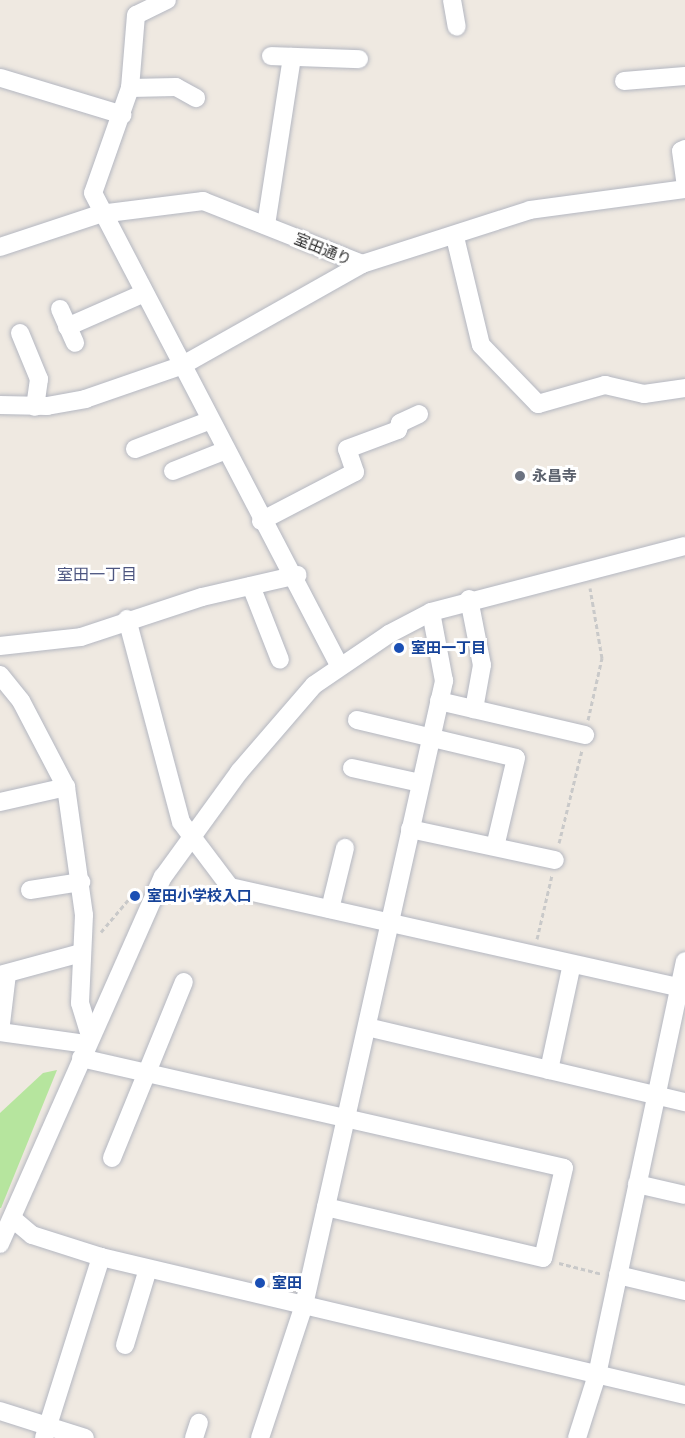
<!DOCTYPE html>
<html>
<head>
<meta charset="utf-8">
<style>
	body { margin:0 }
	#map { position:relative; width:685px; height:1438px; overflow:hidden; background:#efe9e1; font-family:"Titillium Web","Noto Sans JP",sans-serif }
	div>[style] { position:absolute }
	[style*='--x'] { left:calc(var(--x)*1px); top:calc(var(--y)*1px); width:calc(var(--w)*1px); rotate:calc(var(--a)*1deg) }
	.green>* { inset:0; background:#b6e59e }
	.path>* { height:3px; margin-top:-1.5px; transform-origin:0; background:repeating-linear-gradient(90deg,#c9c9c9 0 4.5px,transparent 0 7.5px) }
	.roads { filter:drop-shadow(0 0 2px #b4b7c1) drop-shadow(0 0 2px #b4b7c1) }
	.minor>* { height:18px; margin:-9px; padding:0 9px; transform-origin:9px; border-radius:9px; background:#fff }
	.dots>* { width:16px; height:16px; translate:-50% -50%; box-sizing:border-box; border:3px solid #fff; border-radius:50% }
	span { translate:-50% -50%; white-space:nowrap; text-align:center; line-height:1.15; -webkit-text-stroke:6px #fff; paint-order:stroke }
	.street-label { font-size:15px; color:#2e2e2e }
	.worship-label { font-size:15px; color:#5b616d; font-weight:700 }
	.left { translate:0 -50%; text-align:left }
	.transit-label { font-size:15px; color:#164399; font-weight:700 }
	.neighbourhood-label { font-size:16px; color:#4d5680 }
</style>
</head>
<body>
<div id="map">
	<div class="green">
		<i style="clip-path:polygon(57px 1070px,1px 1208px,0 1208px,0 1113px,43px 1073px)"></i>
	</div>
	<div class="path">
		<i style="--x:588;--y:720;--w:64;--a:-77.3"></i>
		<i style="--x:602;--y:658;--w:71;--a:-99.7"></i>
		<i style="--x:559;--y:843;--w:96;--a:-76.1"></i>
		<i style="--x:101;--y:932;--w:59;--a:-49.8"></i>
		<i style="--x:537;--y:939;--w:66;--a:-76.8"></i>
		<i style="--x:559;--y:1263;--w:44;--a:14.3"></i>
	</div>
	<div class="roads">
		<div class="minor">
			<i style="--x:167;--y:0;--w:34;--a:154"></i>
			<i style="--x:136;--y:15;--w:73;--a:94.7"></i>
			<i style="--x:130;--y:88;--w:111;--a:109.4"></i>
			<i style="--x:93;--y:193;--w:532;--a:62.47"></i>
			<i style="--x:452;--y:0;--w:27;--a:80"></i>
			<i style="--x:271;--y:56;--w:88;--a:2"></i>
			<i style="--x:1;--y:78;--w:127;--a:16.9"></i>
			<i style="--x:624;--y:81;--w:61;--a:-4.7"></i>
			<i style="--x:130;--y:88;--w:46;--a:-1.2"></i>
			<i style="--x:176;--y:87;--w:23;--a:29"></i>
			<i style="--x:685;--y:149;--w:4;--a:153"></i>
			<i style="--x:681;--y:151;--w:29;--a:82"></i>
			<i style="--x:266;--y:225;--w:170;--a:-81.2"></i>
			<i style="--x:455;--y:237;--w:111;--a:76.5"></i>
			<i style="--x:481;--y:345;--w:82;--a:46"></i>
			<i style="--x:538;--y:404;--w:70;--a:-15.8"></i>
			<i style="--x:605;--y:385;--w:40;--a:13"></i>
			<i style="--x:644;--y:394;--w:41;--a:-8.3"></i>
			<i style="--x:0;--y:247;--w:105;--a:-18.3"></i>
			<i style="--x:100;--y:214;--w:104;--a:-7.2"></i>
			<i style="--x:203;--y:201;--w:171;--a:21.6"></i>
			<i style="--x:362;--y:264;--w:176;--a:-17.8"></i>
			<i style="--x:530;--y:210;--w:156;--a:-7.7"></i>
			<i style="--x:60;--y:309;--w:37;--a:66"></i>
			<i style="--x:67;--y:327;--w:82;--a:-23.7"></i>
			<i style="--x:20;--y:333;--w:50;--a:67.6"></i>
			<i style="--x:39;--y:379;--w:28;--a:98"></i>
			<i style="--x:0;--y:405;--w:47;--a:1.2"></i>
			<i style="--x:47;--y:406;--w:39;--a:-10"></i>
			<i style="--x:85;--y:399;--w:104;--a:-19.1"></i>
			<i style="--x:183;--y:365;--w:206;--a:-29.4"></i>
			<i style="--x:135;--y:449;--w:81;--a:-20.9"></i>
			<i style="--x:173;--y:471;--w:57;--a:-21.6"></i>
			<i style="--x:261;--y:521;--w:106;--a:-27.5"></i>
			<i style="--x:355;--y:472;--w:24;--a:-109"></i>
			<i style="--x:347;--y:449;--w:54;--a:-20.4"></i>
			<i style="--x:398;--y:430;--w:7;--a:-74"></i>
			<i style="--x:400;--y:423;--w:21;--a:-25"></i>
			<i style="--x:251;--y:586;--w:79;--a:68.6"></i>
			<i style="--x:469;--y:599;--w:67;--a:78.9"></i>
			<i style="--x:482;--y:665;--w:45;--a:100.3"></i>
			<i style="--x:127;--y:619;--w:210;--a:75.1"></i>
			<i style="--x:181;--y:822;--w:81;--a:53"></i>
			<i style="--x:230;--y:887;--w:466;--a:12.6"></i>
			<i style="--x:0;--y:646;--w:81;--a:-6.3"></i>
			<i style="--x:81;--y:637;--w:127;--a:-18.3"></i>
			<i style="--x:202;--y:597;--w:98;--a:-13"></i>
			<i style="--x:0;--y:675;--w:33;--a:51"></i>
			<i style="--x:21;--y:701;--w:97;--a:62.4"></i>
			<i style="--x:66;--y:787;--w:129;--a:82"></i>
			<i style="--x:84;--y:915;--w:88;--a:92.6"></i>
			<i style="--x:80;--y:1003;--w:34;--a:73"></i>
			<i style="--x:439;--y:701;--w:150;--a:13.1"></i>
			<i style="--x:357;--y:720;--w:163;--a:13.4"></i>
			<i style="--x:516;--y:758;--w:91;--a:103.3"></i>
			<i style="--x:352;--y:768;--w:70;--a:12.4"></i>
			<i style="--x:0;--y:802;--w:68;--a:-12.8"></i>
			<i style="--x:410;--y:829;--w:148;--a:12.1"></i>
			<i style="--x:30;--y:890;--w:52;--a:-8.9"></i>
			<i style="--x:330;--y:909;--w:63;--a:-76.2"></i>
			<i style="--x:7;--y:974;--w:58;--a:96.9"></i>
			<i style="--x:0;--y:1032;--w:88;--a:7.9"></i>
			<i style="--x:0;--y:975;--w:84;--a:-15.2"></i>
			<i style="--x:367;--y:1027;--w:327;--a:13.3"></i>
			<i style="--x:81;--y:1058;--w:495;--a:12.8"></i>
			<i style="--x:564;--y:1168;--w:92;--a:103.1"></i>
			<i style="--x:543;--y:1258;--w:223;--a:-166.8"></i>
			<i style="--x:549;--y:1070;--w:108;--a:-77.8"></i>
			<i style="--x:112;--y:1158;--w:190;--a:-67.8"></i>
			<i style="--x:637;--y:1184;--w:49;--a:12.9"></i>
			<i style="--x:13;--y:1219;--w:25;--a:40"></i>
			<i style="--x:32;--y:1235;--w:72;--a:17.7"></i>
			<i style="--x:101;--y:1257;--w:600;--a:13.3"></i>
			<i style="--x:0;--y:1244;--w:402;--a:-66.1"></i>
			<i style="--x:163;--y:877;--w:130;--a:-54.1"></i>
			<i style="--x:239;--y:772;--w:115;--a:-49.2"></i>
			<i style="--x:314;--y:685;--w:91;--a:-34.2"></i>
			<i style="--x:389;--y:634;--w:47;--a:-27.6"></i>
			<i style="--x:431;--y:612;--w:262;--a:-14.6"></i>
			<i style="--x:618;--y:1275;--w:69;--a:13.4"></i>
			<i style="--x:125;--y:1345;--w:79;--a:-73.2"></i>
			<i style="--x:0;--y:1411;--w:89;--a:17.6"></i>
			<i style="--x:44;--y:1438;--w:190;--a:-72.5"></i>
			<i style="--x:194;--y:1438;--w:16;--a:-72"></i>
			<i style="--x:260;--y:1438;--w:140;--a:-71.7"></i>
			<i style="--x:304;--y:1305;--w:640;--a:-77.35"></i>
			<i style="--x:444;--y:681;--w:70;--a:-100.7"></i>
			<i style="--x:577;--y:1438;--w:66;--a:-72.4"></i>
			<i style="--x:597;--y:1375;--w:423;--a:-78"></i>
		</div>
	</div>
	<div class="dots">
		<i style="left:520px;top:476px;background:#6b7280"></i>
		<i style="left:399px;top:648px;background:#1a4fb4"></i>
		<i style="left:135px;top:896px;background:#1a4fb4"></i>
		<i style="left:260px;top:1283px;background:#1a4fb4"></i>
	</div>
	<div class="street-label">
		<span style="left:323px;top:249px;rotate:22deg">室田通り</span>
	</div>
	<div class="worship-label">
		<span class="left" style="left:532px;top:476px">永昌寺</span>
	</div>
	<div class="transit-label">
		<span class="left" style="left:411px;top:648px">室田一丁目</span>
		<span class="left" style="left:147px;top:896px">室田小学校入口</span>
		<span class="left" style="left:272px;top:1283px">室田</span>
	</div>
	<div class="neighbourhood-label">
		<span style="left:97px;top:574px">室田一丁目</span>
	</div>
</div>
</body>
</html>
